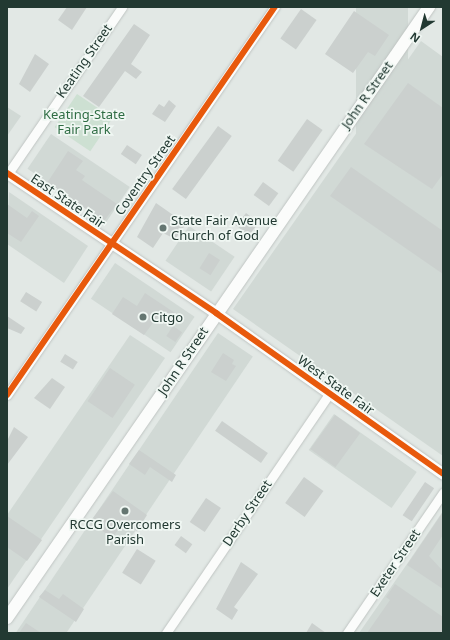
<!DOCTYPE html>
<html>
<head>
<meta charset="utf-8">
<style>
	body { margin:0 }
	#map { position:relative; width:450px; height:640px; overflow:hidden; background:#e2e8e5; font-family:"Noto Sans",sans-serif }
	div>[style] { position:absolute }
	[style*='--x'] { left:calc(var(--x)*1px); top:calc(var(--y)*1px); width:calc(var(--w)*1px); rotate:calc(var(--a)*1deg) }
	.built>* { inset:0; background:#d1d9d5; transform-origin:0 0 }
	.green>* { inset:0; background:#cde0d2; transform-origin:0 0 }
	.building>* { inset:0; background:#cbd0ce; transform-origin:0 0 }
	.roads { filter:drop-shadow(0 0 1px #bfc4c2) drop-shadow(0 0 1px #bfc4c2) }
	.minor>* { height:9px; margin:-4.5px; padding:0 4.5px; transform-origin:4.5px; border-radius:4.5px; background:#fbfcfb }
	.tertiary>* { height:11px; margin:-5.5px; padding:0 5.5px; transform-origin:5.5px; border-radius:5.5px; background:#fbfcfb }
	.secondary>* { height:12px; margin:-6px; padding:0 6px; transform-origin:6px; border-radius:6px; background:#fbfcfb }
	.cycleway>* { height:6px; margin:-3px; padding:0 3px; transform-origin:3px; border-radius:3px; background:#e8590c }
	.dots>* { width:11px; height:11px; translate:-50% -50%; box-sizing:border-box; border:2px solid #f0f7f3; border-radius:50% }
	span { translate:-50% -50%; white-space:nowrap; text-align:center; line-height:1.15; -webkit-text-stroke:3.5px #f0f7f3; paint-order:stroke }
	.street-label { font-size:13px; color:#223932 }
	.park-label { font-size:13px; color:#2f6d44 }
	.poi-label { font-size:13px; color:#223932 }
	.left { translate:0 -50%; text-align:left }
	.frame { position:absolute; inset:0; border:8px solid #223932; pointer-events:none }
	.north { position:absolute; left:402px; top:8px; width:40px; height:40px; -webkit-text-stroke:3px #f0f7f3; paint-order:stroke; rotate:216deg; font-size:11px; font-weight:700; line-height:16px; text-align:center; color:#223932 }
	.north::after { content:''; display:block; margin:auto; width:14px; height:18px; background:#223932; clip-path:polygon(50% 0,100% 100%,50% 72%,0 100%) }
</style>
</head>
<body>
<div id="map">
	<div class="built">
		<i style="left:356px;top:7px;width:52px;height:267px"></i>
		<i style="clip-path:polygon(421px 41px,443px 57px,443px 456px,233px 309px)"></i>
		<i style="clip-path:polygon(7px 107px,21px 116px,7px 136px)"></i>
		<i style="left:51px;top:134px;width:95px;height:42px;rotate:34deg"></i>
		<i style="clip-path:polygon(9px 192px,88px 246px,64px 283px,7px 244px)"></i>
		<i style="left:189px;top:226px;width:55px;height:42px;rotate:34deg"></i>
		<i style="left:115px;top:263px;width:96px;height:43px;rotate:34deg"></i>
		<i style="left:218px;top:333px;width:42px;height:363px;rotate:34deg"></i>
		<i style="clip-path:polygon(130px 335px,165px 358px,7px 589px,7px 515px)"></i>
		<i style="left:334px;top:414px;width:101px;height:44px;rotate:35deg"></i>
		<i style="clip-path:polygon(443px 511px,443px 633px,359px 633px,407px 564px)"></i>
	</div>
	<div class="green">
		<i style="left:77px;top:94px;width:43px;height:40px;rotate:34deg"></i>
	</div>
	<div class="building">
		<i style="clip-path:polygon(67px 7px,87px 7px,72px 30px,58px 20px)"></i>
		<i style="left:301px;top:9px;width:19px;height:36px;rotate:35deg"></i>
		<i style="clip-path:polygon(354px 11px,389px 35px,375px 56px,368px 52px,353px 73px,325px 54px)"></i>
		<i style="clip-path:polygon(134px 24px,150px 35px,131px 64px,142px 72px,136px 79px,125px 71px,99px 107px,83px 96px)"></i>
		<i style="clip-path:polygon(35px 54px,49px 64px,30px 92px,19px 84px)"></i>
		<i style="clip-path:polygon(408px 83px,443px 108px,443px 174px,432px 189px,364px 144px)"></i>
		<i style="clip-path:polygon(169px 100px,176px 106px,165px 122px,152px 114px,159px 104px,164px 107px)"></i>
		<i style="left:307px;top:119px;width:19px;height:51px;rotate:35deg"></i>
		<i style="left:218px;top:126px;width:17px;height:78px;rotate:36deg"></i>
		<i style="left:127px;top:145px;width:18px;height:11px;rotate:34deg"></i>
		<i style="clip-path:polygon(68px 151px,83px 161px,76px 170px,85px 176px,82px 180px,117px 204px,104px 221px,47px 183px)"></i>
		<i style="clip-path:polygon(351px 167px,443px 231px,443px 274px,330px 196px)"></i>
		<i style="left:263px;top:182px;width:19px;height:16px;rotate:36deg"></i>
		<i style="clip-path:polygon(156px 203px,186px 224px,175px 239px,163px 233px,153px 248px,137px 237px)"></i>
		<i style="clip-path:polygon(7px 204px,27px 218px,32px 211px,39px 216px,21px 242px,7px 233px)"></i>
		<i style="left:246px;top:213px;width:16px;height:16px;rotate:38deg"></i>
		<i style="left:209px;top:253px;width:13px;height:18px;rotate:32deg"></i>
		<i style="left:26px;top:292px;width:19px;height:11px;rotate:32deg"></i>
		<i style="clip-path:polygon(145px 293px,175px 313px,168px 323px,158px 316px,144px 335px,112px 314px,123px 297px,137px 306px)"></i>
		<i style="clip-path:polygon(7px 316px,25px 328px,21px 334px,7px 328px)"></i>
		<i style="left:173px;top:326px;width:11px;height:12px;rotate:34deg"></i>
		<i style="clip-path:polygon(223px 353px,234px 360px,232px 364px,236px 366px,226px 381px,211px 372px)"></i>
		<i style="left:65px;top:354px;width:15px;height:9px;rotate:32deg"></i>
		<i style="left:110px;top:368px;width:30px;height:40px;rotate:34deg"></i>
		<i style="clip-path:polygon(52px 378px,65px 387px,50px 409px,34px 398px)"></i>
		<i style="left:335px;top:415px;width:31px;height:42px;rotate:36deg"></i>
		<i style="left:222px;top:421px;width:56px;height:12px;rotate:35deg"></i>
		<i style="clip-path:polygon(14px 427px,28px 437px,7px 465px,7px 441px)"></i>
		<i style="clip-path:polygon(139px 450px,176px 475px,172px 482px,150px 467px,145px 475px,129px 464px)"></i>
		<i style="left:304px;top:477px;width:24px;height:32px;rotate:36deg"></i>
		<i style="left:425px;top:482px;width:11px;height:40px;rotate:34deg"></i>
		<i style="clip-path:polygon(113px 491px,147px 515px,137px 531px,124px 522px,112px 538px,90px 522px)"></i>
		<i style="left:206px;top:498px;width:18px;height:29px;rotate:34deg"></i>
		<i style="clip-path:polygon(443px 512px,443px 535px,429px 556px,443px 571px,443px 589px,407px 565px)"></i>
		<i style="clip-path:polygon(7px 516px,42px 540px,27px 561px,7px 547px)"></i>
		<i style="left:181px;top:536px;width:14px;height:11px;rotate:36deg"></i>
		<i style="left:137px;top:549px;width:22px;height:28px;rotate:32deg"></i>
		<i style="clip-path:polygon(241px 562px,258px 574px,234px 607px,238px 610px,232px 620px,216px 609px)"></i>
		<i style="clip-path:polygon(395px 584px,443px 617px,443px 633px,367px 633px,390px 600px,386px 597px)"></i>
		<i style="clip-path:polygon(45px 590px,59px 599px,63px 594px,84px 609px,76px 622px,39px 597px)"></i>
		<i style="clip-path:polygon(26px 623px,41px 633px,19px 633px)"></i>
		<i style="clip-path:polygon(312px 623px,326px 633px,306px 633px)"></i>
	</div>
	<div class="roads">
		<div class="minor">
			<i style="--x:7;--y:175;--w:204;--a:-55.6"></i>
			<i style="--x:7;--y:395;--w:472;--a:-55.4"></i>
			<i style="--x:166;--y:633;--w:289;--a:-55.7"></i>
			<i style="--x:347;--y:633;--w:170;--a:-55.6"></i>
		</div>
		<div class="tertiary">
			<i style="--x:7;--y:173;--w:252;--a:33.8"></i>
			<i style="--x:216;--y:313;--w:278;--a:35.3"></i>
		</div>
		<div class="secondary">
			<i style="--x:7;--y:618;--w:743;--a:-55.37"></i>
		</div>
	</div>
	<div class="cycleway">
		<i style="--x:7;--y:173;--w:252;--a:33.8"></i>
		<i style="--x:216;--y:313;--w:278;--a:35.3"></i>
		<i style="--x:7;--y:395;--w:472;--a:-55.4"></i>
	</div>
	<div class="dots">
		<i style="left:163px;top:228px;background:#657671"></i>
		<i style="left:143px;top:317px;background:#657671"></i>
		<i style="left:125px;top:511px;background:#657671"></i>
	</div>
	<div class="street-label">
		<span style="left:84px;top:61px;rotate:-55deg">Keating Street</span>
		<span style="left:367px;top:95px;rotate:-55deg">John R Street</span>
		<span style="left:145px;top:175px;rotate:-55deg">Coventry Street</span>
		<span style="left:68px;top:201px;rotate:34deg">East State Fair</span>
		<span style="left:183px;top:361px;rotate:-56deg">John R Street</span>
		<span style="left:336px;top:385px;rotate:36deg">West State Fair</span>
		<span style="left:247px;top:513px;rotate:-56deg">Derby Street</span>
		<span style="left:395px;top:563px;rotate:-56deg">Exeter Street</span>
	</div>
	<div class="park-label">
		<span style="left:84px;top:122px">Keating-State<br>Fair Park</span>
	</div>
	<div class="poi-label">
		<span class="left" style="left:171px;top:228px">State Fair Avenue<br>Church of God</span>
		<span class="left" style="left:151px;top:317px">Citgo</span>
		<span style="left:125px;top:532px">RCCG Overcomers<br>Parish</span>
	</div>
	<div class="frame"></div>
	<div class="north">N</div>
</div>
</body>
</html>
